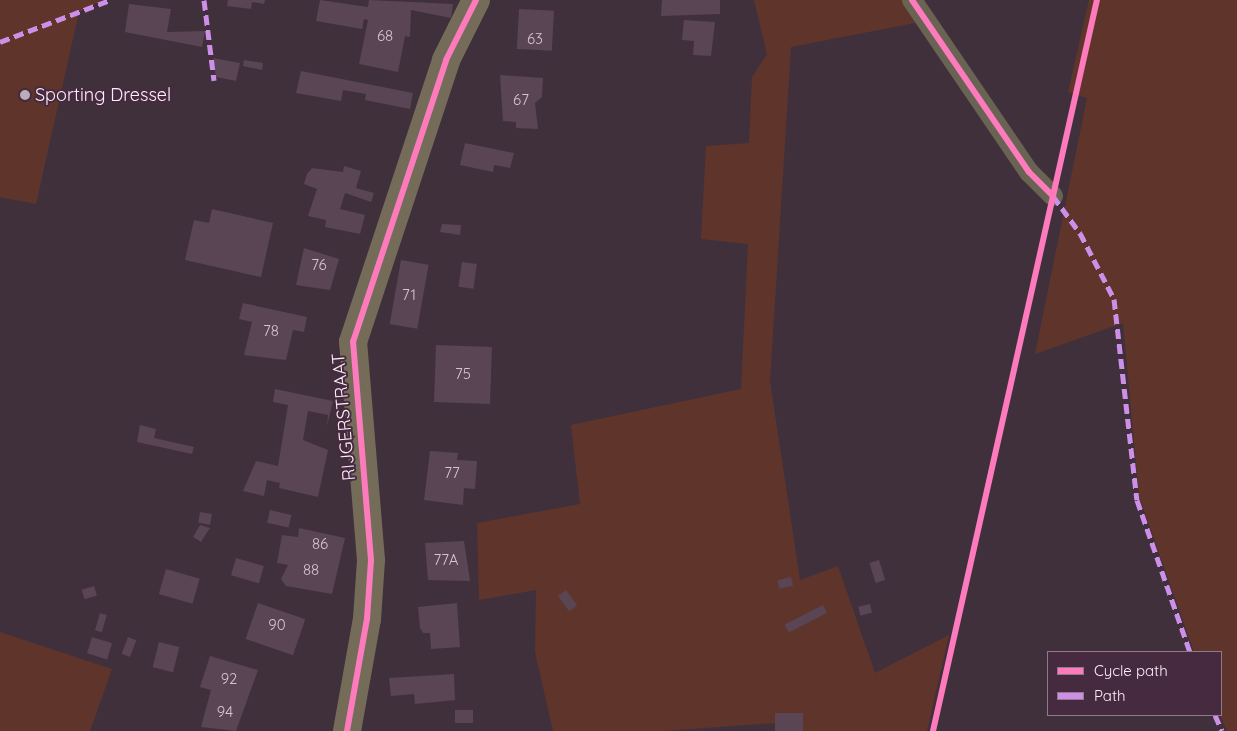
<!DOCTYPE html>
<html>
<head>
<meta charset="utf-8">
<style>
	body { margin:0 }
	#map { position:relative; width:1237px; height:731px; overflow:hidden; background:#40303c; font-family:Quicksand,sans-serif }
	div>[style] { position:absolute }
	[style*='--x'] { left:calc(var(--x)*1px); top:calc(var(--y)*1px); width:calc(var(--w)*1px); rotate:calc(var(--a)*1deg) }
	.green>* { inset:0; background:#5f352b }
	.building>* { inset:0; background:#594554; transform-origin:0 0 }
	.street>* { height:20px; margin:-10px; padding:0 10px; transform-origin:10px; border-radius:10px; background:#696354 }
	.secondary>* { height:28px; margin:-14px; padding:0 14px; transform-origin:14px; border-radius:14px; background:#746c58 }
	.quiet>* { height:5px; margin-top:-2.5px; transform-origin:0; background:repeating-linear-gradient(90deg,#ce8fe9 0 10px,transparent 0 15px) }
	.cycleway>* { height:6px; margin:-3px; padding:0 3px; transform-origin:3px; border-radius:3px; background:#fd7abc }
	.dots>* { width:14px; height:14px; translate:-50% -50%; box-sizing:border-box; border:2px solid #462a3f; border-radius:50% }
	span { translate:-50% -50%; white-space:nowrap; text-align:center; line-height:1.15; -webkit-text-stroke:4px #462a3f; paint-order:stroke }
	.number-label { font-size:15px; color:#d6c4d0 }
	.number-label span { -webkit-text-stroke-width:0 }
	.poi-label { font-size:18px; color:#ffeffa }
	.left { translate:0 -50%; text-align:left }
	.street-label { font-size:18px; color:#ffeffa }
	.legend { position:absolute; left:1047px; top:651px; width:175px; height:65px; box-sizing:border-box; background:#462a3f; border:1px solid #90798a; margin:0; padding:6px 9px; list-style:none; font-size:15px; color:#ffeffa }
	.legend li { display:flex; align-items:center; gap:10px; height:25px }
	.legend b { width:25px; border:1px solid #90798a }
</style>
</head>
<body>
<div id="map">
	<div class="green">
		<i style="clip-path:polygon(0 0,102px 0,79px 12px,36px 204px,0 197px)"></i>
		<i style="clip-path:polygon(754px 0,904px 0,915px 23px,791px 47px,770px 381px,800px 580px,838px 566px,875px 673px,949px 635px,927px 731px,775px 731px,775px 723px,663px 731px,553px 731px,535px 652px,536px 590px,479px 600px,477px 523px,580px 504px,571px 425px,741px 389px,748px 244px,701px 239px,706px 146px,749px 143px,752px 77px,767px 54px)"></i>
		<i style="clip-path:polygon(1089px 0,1237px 0,1237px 731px,1227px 731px,1220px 715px,1221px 652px,1194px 652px,1139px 496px,1123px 323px,1035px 354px,1087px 98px,1068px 92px)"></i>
		<i style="clip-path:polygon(0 632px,112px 669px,90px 731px,0 731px)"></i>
	</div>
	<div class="building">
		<i style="clip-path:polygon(228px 0,265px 0,264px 4px,252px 2px,251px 9px,227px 6px)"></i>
		<i style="clip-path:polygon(320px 0,368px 7px,369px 0,453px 4px,451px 18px,411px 10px,410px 37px,405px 36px,398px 72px,359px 64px,368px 20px,364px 19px,362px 29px,316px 21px)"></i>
		<i style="clip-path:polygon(662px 0,720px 0,720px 14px,661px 16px)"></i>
		<i style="clip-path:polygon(129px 4px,171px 9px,167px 32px,205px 31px,202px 47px,125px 32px)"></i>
		<i style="left:519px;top:9px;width:35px;height:40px;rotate:3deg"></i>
		<i style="clip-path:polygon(684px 20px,715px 22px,711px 56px,693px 55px,694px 41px,682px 40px)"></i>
		<i style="clip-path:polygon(213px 58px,240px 63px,236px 81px,216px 77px)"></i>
		<i style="clip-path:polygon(244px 60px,263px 63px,262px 70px,243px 66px)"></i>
		<i style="clip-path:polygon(301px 71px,413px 93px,410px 109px,365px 100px,366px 94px,343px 90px,341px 101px,296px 93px)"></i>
		<i style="clip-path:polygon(500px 75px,543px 78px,542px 97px,535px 103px,538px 129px,516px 128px,516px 122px,503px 121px)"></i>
		<i style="clip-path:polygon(465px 143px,514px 153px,510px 168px,494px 165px,493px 172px,460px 165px)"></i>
		<i style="clip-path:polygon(344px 166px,361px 171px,356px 188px,374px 193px,371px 202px,345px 193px,340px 209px,365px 215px,360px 234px,325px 227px,326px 220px,308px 216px,317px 189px,304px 184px,307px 174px,312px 168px,343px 172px)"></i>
		<i style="clip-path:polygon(212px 209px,273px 223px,261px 277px,185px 260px,194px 220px,209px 223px)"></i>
		<i style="clip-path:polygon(442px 224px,461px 225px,460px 235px,440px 232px)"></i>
		<i style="clip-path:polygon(304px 248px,339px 259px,330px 290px,296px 285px)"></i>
		<i style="left:401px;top:260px;width:28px;height:65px;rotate:10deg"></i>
		<i style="left:462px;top:262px;width:15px;height:25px;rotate:8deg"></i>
		<i style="clip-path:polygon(243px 303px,307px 317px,304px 332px,293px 330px,286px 360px,244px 355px,252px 322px,239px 319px)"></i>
		<i style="left:436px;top:345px;width:56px;height:57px;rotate:2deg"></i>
		<i style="clip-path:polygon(275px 389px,333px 401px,327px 426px,328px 415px,308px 411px,303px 440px,328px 450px,318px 497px,279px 488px,280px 483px,267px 480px,264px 496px,243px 491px,256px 461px,278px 466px,288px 405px,273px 402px)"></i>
		<i style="clip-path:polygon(140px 425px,156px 429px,154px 438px,194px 447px,192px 454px,137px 442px)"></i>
		<i style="clip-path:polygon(430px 451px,458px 453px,457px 460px,477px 461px,475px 489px,464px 488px,463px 505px,424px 500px)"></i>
		<i style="left:270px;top:510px;width:22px;height:13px;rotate:13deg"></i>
		<i style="left:200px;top:512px;width:12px;height:11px;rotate:9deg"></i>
		<i style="clip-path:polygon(200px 525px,210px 528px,201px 542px,193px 537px)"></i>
		<i style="clip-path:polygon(299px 528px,345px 538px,332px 594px,286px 586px,281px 579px,288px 565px,277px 563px,282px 535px,298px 537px)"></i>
		<i style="clip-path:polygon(464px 541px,470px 581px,428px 580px,425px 543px)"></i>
		<i style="left:236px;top:558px;width:29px;height:18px;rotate:16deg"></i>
		<i style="left:879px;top:560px;width:21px;height:10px;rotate:73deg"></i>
		<i style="left:166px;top:569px;width:35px;height:26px;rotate:16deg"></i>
		<i style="left:791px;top:577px;width:9px;height:14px;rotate:77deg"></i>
		<i style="left:94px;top:586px;width:10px;height:13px;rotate:73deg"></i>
		<i style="left:566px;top:590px;width:19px;height:10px;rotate:54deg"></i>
		<i style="left:258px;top:603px;width:50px;height:38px;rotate:19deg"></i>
		<i style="clip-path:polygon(457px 603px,460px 647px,431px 649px,430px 633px,423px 633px,420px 628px,418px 607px)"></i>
		<i style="left:870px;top:604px;width:9px;height:12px;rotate:77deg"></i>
		<i style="left:823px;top:605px;width:9px;height:43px;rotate:63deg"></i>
		<i style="left:100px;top:613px;width:7px;height:18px;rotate:16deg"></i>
		<i style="left:92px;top:637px;width:21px;height:17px;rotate:17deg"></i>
		<i style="left:128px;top:637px;width:9px;height:18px;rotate:21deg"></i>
		<i style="left:159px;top:642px;width:21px;height:26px;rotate:14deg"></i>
		<i style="clip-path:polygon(210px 656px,258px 670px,236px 731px,201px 727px,211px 690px,200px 687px)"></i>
		<i style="clip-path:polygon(454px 674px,455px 700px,415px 704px,414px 694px,391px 696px,389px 678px)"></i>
		<i style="left:455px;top:710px;width:18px;height:13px"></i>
		<i style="left:775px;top:713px;width:28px;height:18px"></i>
	</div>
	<div class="street">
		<i style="--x:912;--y:0;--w:208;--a:55.8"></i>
		<i style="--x:1029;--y:172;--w:34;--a:45"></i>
	</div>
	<div class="secondary">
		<i style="--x:347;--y:731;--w:114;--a:-79.9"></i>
		<i style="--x:367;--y:619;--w:59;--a:-86.1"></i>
		<i style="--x:371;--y:560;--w:219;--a:-94.7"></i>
		<i style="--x:353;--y:342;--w:297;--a:-71.7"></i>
		<i style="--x:446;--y:60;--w:67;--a:-63.4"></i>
	</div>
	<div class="quiet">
		<i style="--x:204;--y:0;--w:81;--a:82.9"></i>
		<i style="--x:0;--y:42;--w:118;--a:-20.9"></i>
		<i style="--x:1053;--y:196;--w:46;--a:53.9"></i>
		<i style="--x:1080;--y:233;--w:74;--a:62.7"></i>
		<i style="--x:1114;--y:299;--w:202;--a:83.5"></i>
		<i style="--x:1137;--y:500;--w:161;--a:70.8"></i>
		<i style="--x:1215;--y:715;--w:17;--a:66"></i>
	</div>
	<div class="cycleway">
		<i style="--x:912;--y:0;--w:208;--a:55.8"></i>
		<i style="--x:1029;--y:172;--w:34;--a:45"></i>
		<i style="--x:347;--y:731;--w:114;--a:-79.9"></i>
		<i style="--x:367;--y:619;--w:59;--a:-86.1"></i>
		<i style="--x:371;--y:560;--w:219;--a:-94.7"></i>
		<i style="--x:353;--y:342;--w:297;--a:-71.7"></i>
		<i style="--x:446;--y:60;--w:67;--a:-63.4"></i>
		<i style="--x:933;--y:731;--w:749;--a:-77.36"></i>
	</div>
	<div class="dots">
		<i style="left:25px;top:95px;background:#bcacb8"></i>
	</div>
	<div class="number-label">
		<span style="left:385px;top:36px">68</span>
		<span style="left:535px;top:39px">63</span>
		<span style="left:521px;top:100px">67</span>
		<span style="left:319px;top:265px">76</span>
		<span style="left:409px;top:295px">71</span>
		<span style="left:271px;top:331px">78</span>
		<span style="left:463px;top:374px">75</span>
		<span style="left:452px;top:473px">77</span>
		<span style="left:320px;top:544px">86</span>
		<span style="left:446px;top:560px">77A</span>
		<span style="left:311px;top:570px">88</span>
		<span style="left:277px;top:625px">90</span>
		<span style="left:229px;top:679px">92</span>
		<span style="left:225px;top:712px">94</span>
	</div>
	<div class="poi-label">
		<span class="left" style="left:35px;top:95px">Sporting Dressel</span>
	</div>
	<div class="street-label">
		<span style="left:344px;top:417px;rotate:-95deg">RIJGERSTRAAT</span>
	</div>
	<ul class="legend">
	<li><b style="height:6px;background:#fd7abc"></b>Cycle path</li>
	<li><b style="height:6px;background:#ce8fe9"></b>Path</li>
	</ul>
</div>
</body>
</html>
